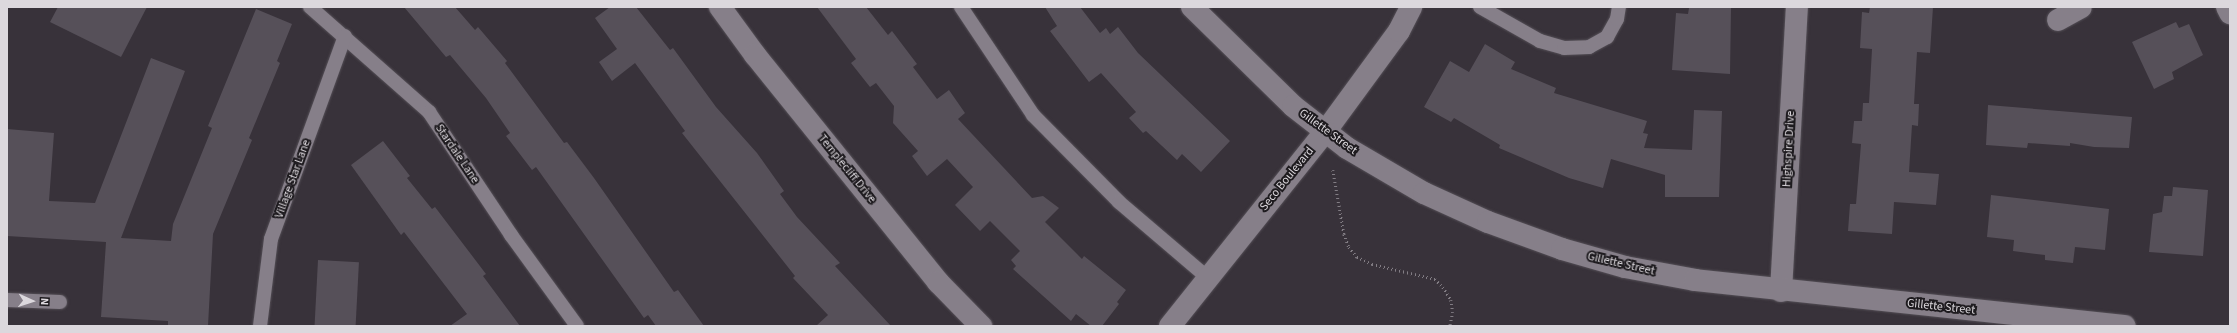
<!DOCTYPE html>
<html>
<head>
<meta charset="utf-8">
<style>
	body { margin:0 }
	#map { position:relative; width:2237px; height:333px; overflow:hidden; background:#38323a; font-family:"Source Sans 3",sans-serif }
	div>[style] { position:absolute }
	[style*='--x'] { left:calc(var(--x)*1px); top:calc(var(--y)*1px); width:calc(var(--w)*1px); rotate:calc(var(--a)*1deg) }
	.building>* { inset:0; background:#565059; transform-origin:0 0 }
	.path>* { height:2.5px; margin-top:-1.25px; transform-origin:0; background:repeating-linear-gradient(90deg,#827d84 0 1px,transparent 0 4px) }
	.roads { filter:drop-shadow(0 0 1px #544f56) drop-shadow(0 0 1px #544f56) }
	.service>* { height:14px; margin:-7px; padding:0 7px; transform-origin:7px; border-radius:7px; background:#867f89 }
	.minor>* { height:22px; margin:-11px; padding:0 11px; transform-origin:11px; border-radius:11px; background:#867f89 }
	.tertiary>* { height:22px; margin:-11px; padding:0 11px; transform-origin:11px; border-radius:11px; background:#867f89 }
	span { translate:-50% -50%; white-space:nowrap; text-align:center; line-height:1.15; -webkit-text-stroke:4px #1e1b1f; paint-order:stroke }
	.street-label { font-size:12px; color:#dcd8dd }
	.frame { position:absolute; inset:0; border:8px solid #dcd8dd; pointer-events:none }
	.north { position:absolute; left:12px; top:281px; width:40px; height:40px; -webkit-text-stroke:3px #1e1b1f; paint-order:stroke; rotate:93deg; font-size:11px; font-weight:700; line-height:16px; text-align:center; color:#dcd8dd }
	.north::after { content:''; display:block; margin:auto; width:14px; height:18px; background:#dcd8dd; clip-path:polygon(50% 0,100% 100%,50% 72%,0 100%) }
</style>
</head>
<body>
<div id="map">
	<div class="building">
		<i style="clip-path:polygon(58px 7px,147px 7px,121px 57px,50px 22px)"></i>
		<i style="clip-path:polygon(404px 7px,455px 7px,475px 30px,478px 27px,507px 61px,505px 63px,564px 143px,567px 142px,594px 178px,674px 292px,678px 290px,704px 326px,656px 326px,648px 315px,644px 318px,536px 167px,532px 170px,506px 136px,510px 133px,486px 98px,450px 55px,446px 57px)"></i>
		<i style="clip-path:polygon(610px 7px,636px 7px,670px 50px,673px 48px,716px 107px,757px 153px,784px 191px,780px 194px,797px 217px,840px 263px,835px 266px,891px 326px,816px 326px,828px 315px,793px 278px,795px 276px,682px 133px,685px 131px,635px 63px,612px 81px,599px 62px,617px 49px,595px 18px)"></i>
		<i style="clip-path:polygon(817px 7px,866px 7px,888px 35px,892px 31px,917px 64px,913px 67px,937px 99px,949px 90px,965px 113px,958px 119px,1032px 198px,1043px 196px,1059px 208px,1045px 222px,1082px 259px,1084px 256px,1126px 290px,1117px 302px,1119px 304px,1102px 326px,1091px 326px,1076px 314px,1071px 321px,1013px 269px,1016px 266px,1011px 260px,1020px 251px,990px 221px,980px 231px,955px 205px,973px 187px,947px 159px,927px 176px,912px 156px,918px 151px,893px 123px,894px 106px,876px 83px,870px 87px,851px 63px,856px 59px)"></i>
		<i style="clip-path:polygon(1045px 7px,1080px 7px,1100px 33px,1106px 28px,1110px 34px,1118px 27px,1138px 53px,1230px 141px,1201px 172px,1182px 154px,1177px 160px,1146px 131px,1143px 133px,1129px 118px,1136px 112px,1101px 73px,1089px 82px,1050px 31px,1057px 26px)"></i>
		<i style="clip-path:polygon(1699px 7px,1731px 7px,1730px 74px,1672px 70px,1676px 13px,1688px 14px,1689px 8px)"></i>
		<i style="clip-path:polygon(1870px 7px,1933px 7px,1930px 53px,1917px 52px,1914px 104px,1919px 104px,1918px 126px,1912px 125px,1909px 172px,1939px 174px,1936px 205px,1894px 202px,1892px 234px,1848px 231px,1850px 204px,1856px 204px,1861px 144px,1852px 143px,1854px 121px,1862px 121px,1863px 103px,1869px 103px,1872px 49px,1860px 48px,1862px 12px,1869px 13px)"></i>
		<i style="clip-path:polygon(256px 9px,292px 24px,277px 61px,280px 63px,249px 138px,252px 140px,213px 234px,208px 326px,168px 326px,168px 321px,101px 317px,106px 242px,7px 236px,7px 129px,54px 133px,49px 201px,95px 203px,151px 58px,185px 71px,121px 238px,171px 241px,173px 224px,212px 128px,208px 126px)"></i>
		<i style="clip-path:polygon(2176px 22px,2179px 28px,2189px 24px,2203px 55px,2172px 72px,2174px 79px,2154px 89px,2132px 42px)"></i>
		<i style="clip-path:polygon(1485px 44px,1515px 62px,1511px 69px,1556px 88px,1554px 93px,1647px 121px,1643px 133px,1648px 134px,1644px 148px,1692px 150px,1694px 110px,1722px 111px,1719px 197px,1665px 197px,1665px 175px,1611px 159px,1603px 188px,1569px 178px,1499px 148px,1500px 145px,1495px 142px,1454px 118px,1451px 122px,1424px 107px,1450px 61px,1469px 72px)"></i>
		<i style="clip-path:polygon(1988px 105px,2132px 117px,2129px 148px,2094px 147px,2070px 143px,2070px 146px,2028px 143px,2027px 148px,1986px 145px)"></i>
		<i style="clip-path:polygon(383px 141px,410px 176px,407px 178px,432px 209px,435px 207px,486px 274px,483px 276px,520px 326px,450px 326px,467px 314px,404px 232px,401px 235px,351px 165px)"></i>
		<i style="clip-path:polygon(2173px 187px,2208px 190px,2203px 256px,2149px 252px,2153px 214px,2162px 212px,2164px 196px,2172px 196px)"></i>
		<i style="clip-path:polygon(1991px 195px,2109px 209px,2105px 250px,2075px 247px,2073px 263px,2045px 260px,2045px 255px,2013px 251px,2014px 240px,1987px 237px)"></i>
		<i style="left:318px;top:260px;width:41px;height:66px;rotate:3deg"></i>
	</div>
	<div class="path">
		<i style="--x:1333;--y:170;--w:65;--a:80.2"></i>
		<i style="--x:1344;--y:234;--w:14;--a:69"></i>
		<i style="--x:1349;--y:247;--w:13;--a:51"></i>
		<i style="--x:1357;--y:257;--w:17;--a:25"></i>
		<i style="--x:1372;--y:264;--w:65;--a:13.4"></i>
		<i style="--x:1435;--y:279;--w:11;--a:45"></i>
		<i style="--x:1443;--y:287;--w:15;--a:58"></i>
		<i style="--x:1451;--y:300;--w:12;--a:81"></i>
		<i style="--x:1453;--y:312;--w:14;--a:102"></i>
	</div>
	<div class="roads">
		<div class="service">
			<i style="--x:310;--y:7;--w:159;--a:41.4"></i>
			<i style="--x:429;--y:112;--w:148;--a:56.3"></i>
			<i style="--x:511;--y:235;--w:112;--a:54"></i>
			<i style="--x:961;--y:7;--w:130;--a:56.3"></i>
			<i style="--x:1033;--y:115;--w:122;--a:45.3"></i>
			<i style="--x:1119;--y:202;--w:117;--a:40.5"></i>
			<i style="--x:1480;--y:7;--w:69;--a:29.5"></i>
			<i style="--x:1540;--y:41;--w:25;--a:16"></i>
			<i style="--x:1564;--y:48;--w:25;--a:-2"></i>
			<i style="--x:1589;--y:47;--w:21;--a:-29"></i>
			<i style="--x:1607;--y:37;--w:21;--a:-61"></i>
			<i style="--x:1617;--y:19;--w:12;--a:-81"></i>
			<i style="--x:7;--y:300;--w:53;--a:2.2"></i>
			<i style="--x:260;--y:326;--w:88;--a:-82.8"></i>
			<i style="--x:271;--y:239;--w:216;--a:-70"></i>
		</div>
		<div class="minor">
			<i style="--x:720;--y:7;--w:59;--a:53.9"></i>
			<i style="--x:755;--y:55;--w:292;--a:51.1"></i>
			<i style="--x:938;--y:282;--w:62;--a:45.7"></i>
			<i style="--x:2058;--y:20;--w:26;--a:-29"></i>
			<i style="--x:1325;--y:132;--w:125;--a:-53.8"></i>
			<i style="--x:1399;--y:31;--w:27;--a:-63"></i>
			<i style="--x:1781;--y:291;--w:284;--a:-86.8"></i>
		</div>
		<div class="tertiary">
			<i style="--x:1192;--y:7;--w:141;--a:44.4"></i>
			<i style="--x:1293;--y:106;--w:68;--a:37.9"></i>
			<i style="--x:1347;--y:148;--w:89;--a:30.3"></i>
			<i style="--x:1424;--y:193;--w:70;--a:24.4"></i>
			<i style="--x:1488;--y:222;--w:79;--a:20"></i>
			<i style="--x:1562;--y:249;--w:66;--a:15.9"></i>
			<i style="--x:1625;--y:267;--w:71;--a:10.5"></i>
			<i style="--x:1695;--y:280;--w:432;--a:6.1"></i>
			<i style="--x:2227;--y:7;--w:7;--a:63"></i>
			<i style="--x:1170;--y:326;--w:248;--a:-51.4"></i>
		</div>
	</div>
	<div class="street-label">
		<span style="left:1328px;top:132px;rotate:36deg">Gillette Street</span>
		<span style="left:1789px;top:149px;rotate:-87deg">Highspire Drive</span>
		<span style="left:457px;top:154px;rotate:56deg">Stardale Lane</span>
		<span style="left:847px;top:169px;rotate:51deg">Templecliff Drive</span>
		<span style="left:293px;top:179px;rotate:-70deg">Village Star Lane</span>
		<span style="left:1287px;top:179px;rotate:-51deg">Seco Boulevard</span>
		<span style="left:1621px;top:264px;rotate:13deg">Gillette Street</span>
		<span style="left:1941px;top:307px;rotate:6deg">Gillette Street</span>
	</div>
	<div class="frame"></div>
	<div class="north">N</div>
</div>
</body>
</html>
